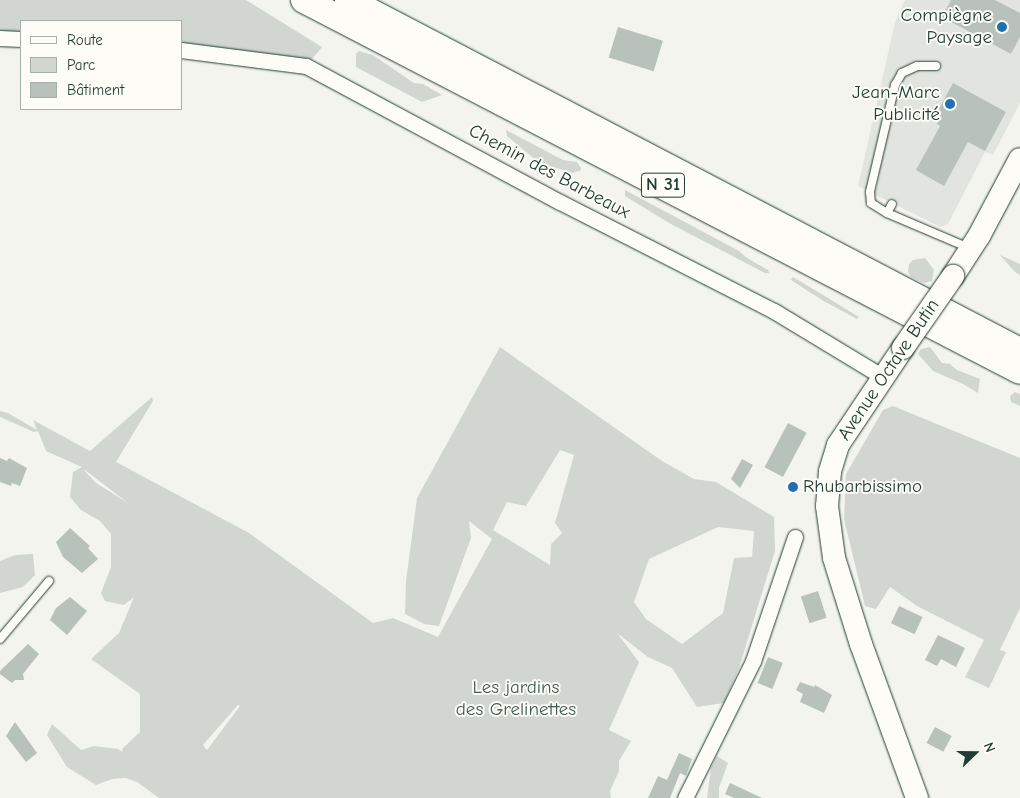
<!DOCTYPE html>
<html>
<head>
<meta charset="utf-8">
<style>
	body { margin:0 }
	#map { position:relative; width:1020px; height:798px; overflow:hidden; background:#f4f4ef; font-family:"Comic Neue",sans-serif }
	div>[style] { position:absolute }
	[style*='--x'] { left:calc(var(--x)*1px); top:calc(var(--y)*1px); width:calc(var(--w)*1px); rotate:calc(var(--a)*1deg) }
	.built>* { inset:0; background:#e2e5df }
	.green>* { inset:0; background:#d1d6d1 }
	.building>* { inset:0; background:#b9c1bb; transform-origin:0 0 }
	.roads { filter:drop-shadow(0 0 1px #1f3d34) drop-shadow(0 0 1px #1f3d34) }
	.service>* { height:8px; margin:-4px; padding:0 4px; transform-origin:4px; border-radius:4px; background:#fdfcf7 }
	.minor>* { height:15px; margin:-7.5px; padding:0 7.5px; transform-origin:7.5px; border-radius:7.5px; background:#fdfcf7 }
	.secondary>* { height:22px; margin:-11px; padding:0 11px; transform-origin:11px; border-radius:11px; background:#fdfcf7 }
	.trunk>* { height:26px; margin:-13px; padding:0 13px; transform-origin:13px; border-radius:13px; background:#fdfcf7 }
	.bridges { filter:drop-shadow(0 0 1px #1f3d34) drop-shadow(0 0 1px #1f3d34) }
	.secondary-bridge>* { height:22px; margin:-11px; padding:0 11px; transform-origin:11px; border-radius:11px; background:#fdfcf7 }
	.dots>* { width:14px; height:14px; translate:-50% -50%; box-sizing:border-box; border:2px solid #fdfcf7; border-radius:50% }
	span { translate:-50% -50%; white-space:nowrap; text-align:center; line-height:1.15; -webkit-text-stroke:4px #fdfcf7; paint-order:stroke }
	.shield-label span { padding:1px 4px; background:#fdfcf7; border:1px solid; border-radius:4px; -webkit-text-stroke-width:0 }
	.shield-label { font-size:18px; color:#1f3d34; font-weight:700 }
	.poi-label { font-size:19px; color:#1f3d34 }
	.right { translate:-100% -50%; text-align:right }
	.left { translate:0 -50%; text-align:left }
	.street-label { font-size:19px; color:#1f3d34 }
	.park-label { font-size:19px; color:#435c53 }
	.legend { position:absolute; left:20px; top:20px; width:162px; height:90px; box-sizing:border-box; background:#fdfcf7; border:1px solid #a4b0a9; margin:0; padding:6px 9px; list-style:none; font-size:15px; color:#1f3d34 }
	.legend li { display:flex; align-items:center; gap:10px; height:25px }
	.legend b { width:25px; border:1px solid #a4b0a9 }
	.north { position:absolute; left:950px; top:728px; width:50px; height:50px; -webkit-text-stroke:4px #fdfcf7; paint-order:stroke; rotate:68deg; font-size:14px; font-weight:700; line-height:20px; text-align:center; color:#1f3d34 }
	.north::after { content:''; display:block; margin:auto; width:18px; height:22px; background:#1f3d34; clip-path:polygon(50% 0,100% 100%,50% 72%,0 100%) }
</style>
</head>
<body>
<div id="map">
	<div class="built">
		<i style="clip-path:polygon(905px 0,1020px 0,1020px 103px,993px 155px,985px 152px,948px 224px,940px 227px,858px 186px,895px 22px)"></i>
	</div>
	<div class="green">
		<i style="clip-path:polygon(0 0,246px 0,322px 47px,306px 66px,181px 50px,181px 21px,21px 21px,21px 35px,0 33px)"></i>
		<i style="clip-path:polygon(359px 51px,373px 55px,414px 83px,423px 84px,442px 95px,422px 102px,356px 67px,356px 54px)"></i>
		<i style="clip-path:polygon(506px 130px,563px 160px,577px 162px,581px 168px,580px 171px,572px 173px,538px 162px,507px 136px)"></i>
		<i style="clip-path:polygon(625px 190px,739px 251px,747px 258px,768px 270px,769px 273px,765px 273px,669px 223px,625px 196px)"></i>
		<i style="clip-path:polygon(1000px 255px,1020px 264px,1020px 275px,1015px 272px)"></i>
		<i style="clip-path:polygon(925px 258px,934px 270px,932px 281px,924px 283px,911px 277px,908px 272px,909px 264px,913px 260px)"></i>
		<i style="clip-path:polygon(793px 277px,828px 298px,859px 317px,857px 319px,822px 300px,791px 280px)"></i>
		<i style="clip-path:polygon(evenodd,500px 347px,662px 461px,694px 479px,716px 482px,774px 517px,775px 551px,739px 668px,724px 703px,697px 707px,672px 668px,648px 657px,617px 633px,639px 662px,609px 730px,631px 741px,619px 761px,619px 771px,610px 791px,611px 798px,159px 798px,137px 782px,126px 778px,112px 779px,96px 785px,67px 767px,47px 735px,52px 724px,81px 750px,94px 746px,118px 749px,123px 752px,122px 749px,140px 732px,140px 694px,91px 659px,119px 633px,134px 597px,124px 605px,105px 601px,101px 593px,111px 567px,111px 534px,100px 521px,81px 510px,70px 497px,73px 472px,82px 467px,46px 451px,38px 431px,34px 432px,0 417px,0 411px,8px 413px,37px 430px,33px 420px,90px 451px,152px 397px,153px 401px,116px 462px,249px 533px,373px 623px,393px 618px,438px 637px,492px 539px,469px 521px,471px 538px,439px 626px,424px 624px,405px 614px,406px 581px,417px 498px,500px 347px,560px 450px,574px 455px,555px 523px,562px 533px,551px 544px,550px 565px,493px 530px,507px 502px,526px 506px,560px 450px,500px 347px,84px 470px,85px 470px,128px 503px,96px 483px,84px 470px,500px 347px,718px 527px,754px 531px,752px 557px,734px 558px,723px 613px,682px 644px,646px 619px,634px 602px,649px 559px,718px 527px,500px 347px,238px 705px,240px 706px,207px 750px,203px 745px,238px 705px)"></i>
		<i style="clip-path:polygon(930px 347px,942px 363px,950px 364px,957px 370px,980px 379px,978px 393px,963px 384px,933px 371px,918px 354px,921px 349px)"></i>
		<i style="clip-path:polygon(1015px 392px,1020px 394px,1020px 406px,1011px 402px,1010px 396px)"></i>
		<i style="clip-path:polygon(893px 406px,1020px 458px,1020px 608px,1000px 650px,1006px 652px,989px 688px,965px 677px,984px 640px,917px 606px,890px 587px,876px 609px,865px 606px,844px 519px,846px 474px,883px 410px)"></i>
		<i style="clip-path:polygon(33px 554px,35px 575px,23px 587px,0 593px,0 561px,15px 555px)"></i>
		<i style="clip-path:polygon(717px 756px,728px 763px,719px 788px,719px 798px,707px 798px,711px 768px)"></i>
	</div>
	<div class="building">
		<i style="clip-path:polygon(951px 0,995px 0,1020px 13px,1020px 37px,1011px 54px,942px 17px)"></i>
		<i style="left:618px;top:27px;width:47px;height:32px;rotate:17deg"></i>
		<i style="clip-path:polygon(953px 83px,1006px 112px,985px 151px,968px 142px,944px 186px,916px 170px,940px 126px,937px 124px,940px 118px,935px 116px)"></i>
		<i style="left:788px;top:423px;width:21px;height:50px;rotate:28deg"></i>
		<i style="clip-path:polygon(0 458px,7px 461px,9px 458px,27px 468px,20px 486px,12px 483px,11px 486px,0 482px)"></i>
		<i style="clip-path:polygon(742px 459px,753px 465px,740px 488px,731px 479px)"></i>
		<i style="clip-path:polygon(70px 528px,90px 546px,88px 548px,98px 559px,82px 573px,63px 557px,56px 542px)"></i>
		<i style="left:818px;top:591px;width:28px;height:18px;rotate:72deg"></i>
		<i style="clip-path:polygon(70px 597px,87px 611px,67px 635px,50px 620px,56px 608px)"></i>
		<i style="left:899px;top:606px;width:26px;height:19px;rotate:25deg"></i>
		<i style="clip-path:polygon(938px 635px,965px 648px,956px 667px,941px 659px,937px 666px,925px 660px)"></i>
		<i style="clip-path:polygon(28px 644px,39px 654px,23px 674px,24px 680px,15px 680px,12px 683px,0 674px,0 671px)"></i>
		<i style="left:768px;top:657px;width:16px;height:28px;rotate:22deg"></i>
		<i style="clip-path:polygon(800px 682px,814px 687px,815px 685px,832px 695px,824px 713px,800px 702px,803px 694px,796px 690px)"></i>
		<i style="clip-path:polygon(15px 722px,37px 753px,26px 762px,6px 736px)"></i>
		<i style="left:935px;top:727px;width:19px;height:18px;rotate:28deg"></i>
		<i style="clip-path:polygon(679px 753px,692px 759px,686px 776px,680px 773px,670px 798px,648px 798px,658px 776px,667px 780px)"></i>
		<i style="clip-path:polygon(730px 783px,762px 798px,734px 798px,725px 794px)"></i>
	</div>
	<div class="roads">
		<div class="service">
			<i style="--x:936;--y:66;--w:19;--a:180"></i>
			<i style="--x:917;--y:66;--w:17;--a:155"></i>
			<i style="--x:902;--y:73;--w:14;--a:120"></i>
			<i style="--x:895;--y:85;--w:110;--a:103.2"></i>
			<i style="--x:870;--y:192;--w:11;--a:85"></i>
			<i style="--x:871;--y:203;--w:19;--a:32"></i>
			<i style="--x:887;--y:213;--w:89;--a:23.1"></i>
			<i style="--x:887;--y:213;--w:10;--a:-61"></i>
			<i style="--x:0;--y:639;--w:76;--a:-49.8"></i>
		</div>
		<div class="minor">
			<i style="--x:0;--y:38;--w:21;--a:3"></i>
			<i style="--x:181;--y:50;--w:126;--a:7.3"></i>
			<i style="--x:306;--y:66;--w:288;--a:28.2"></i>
			<i style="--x:560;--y:202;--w:240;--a:27"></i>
			<i style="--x:774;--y:311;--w:127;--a:31.2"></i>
			<i style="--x:685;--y:798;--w:153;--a:-63.6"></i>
			<i style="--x:753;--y:661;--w:131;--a:-71.3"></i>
		</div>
		<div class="secondary">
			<i style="--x:953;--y:276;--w:48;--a:-57"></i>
			<i style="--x:979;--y:236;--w:87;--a:-62"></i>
			<i style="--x:903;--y:348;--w:117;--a:123.8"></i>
			<i style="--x:838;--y:445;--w:28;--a:107"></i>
			<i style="--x:830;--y:472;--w:34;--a:95"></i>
			<i style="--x:827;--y:506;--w:52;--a:82.3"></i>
			<i style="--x:834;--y:558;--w:90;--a:72.6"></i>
			<i style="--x:861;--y:644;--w:164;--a:70"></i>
		</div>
		<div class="trunk">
			<i style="--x:304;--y:0;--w:806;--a:27.39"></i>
			<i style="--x:348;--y:0;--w:758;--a:27.58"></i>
		</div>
	</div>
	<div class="bridges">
		<div class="secondary-bridge">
			<i style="--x:903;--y:348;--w:88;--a:-55.2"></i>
		</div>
	</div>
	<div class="dots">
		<i style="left:1002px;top:27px;background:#1f6fb2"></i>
		<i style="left:950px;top:104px;background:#1f6fb2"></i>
		<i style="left:793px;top:487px;background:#1f6fb2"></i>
	</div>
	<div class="shield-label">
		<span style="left:663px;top:185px">N 31</span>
	</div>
	<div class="poi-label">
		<span class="right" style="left:992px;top:27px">Compiègne<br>Paysage</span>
		<span class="right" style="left:940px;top:104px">Jean-Marc<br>Publicité</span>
		<span class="left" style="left:803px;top:487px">Rhubarbissimo</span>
	</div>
	<div class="street-label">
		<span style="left:549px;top:172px;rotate:28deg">Chemin des Barbeaux</span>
		<span style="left:889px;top:370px;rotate:-56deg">Avenue Octave Butin</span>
	</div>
	<div class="park-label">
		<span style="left:516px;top:699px">Les jardins<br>des Grelinettes</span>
	</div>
	<ul class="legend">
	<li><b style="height:6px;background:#fdfcf7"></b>Route</li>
	<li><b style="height:14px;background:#d1d6d1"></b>Parc</li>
	<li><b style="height:14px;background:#b9c1bb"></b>Bâtiment</li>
	</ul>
	<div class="north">N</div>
</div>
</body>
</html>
